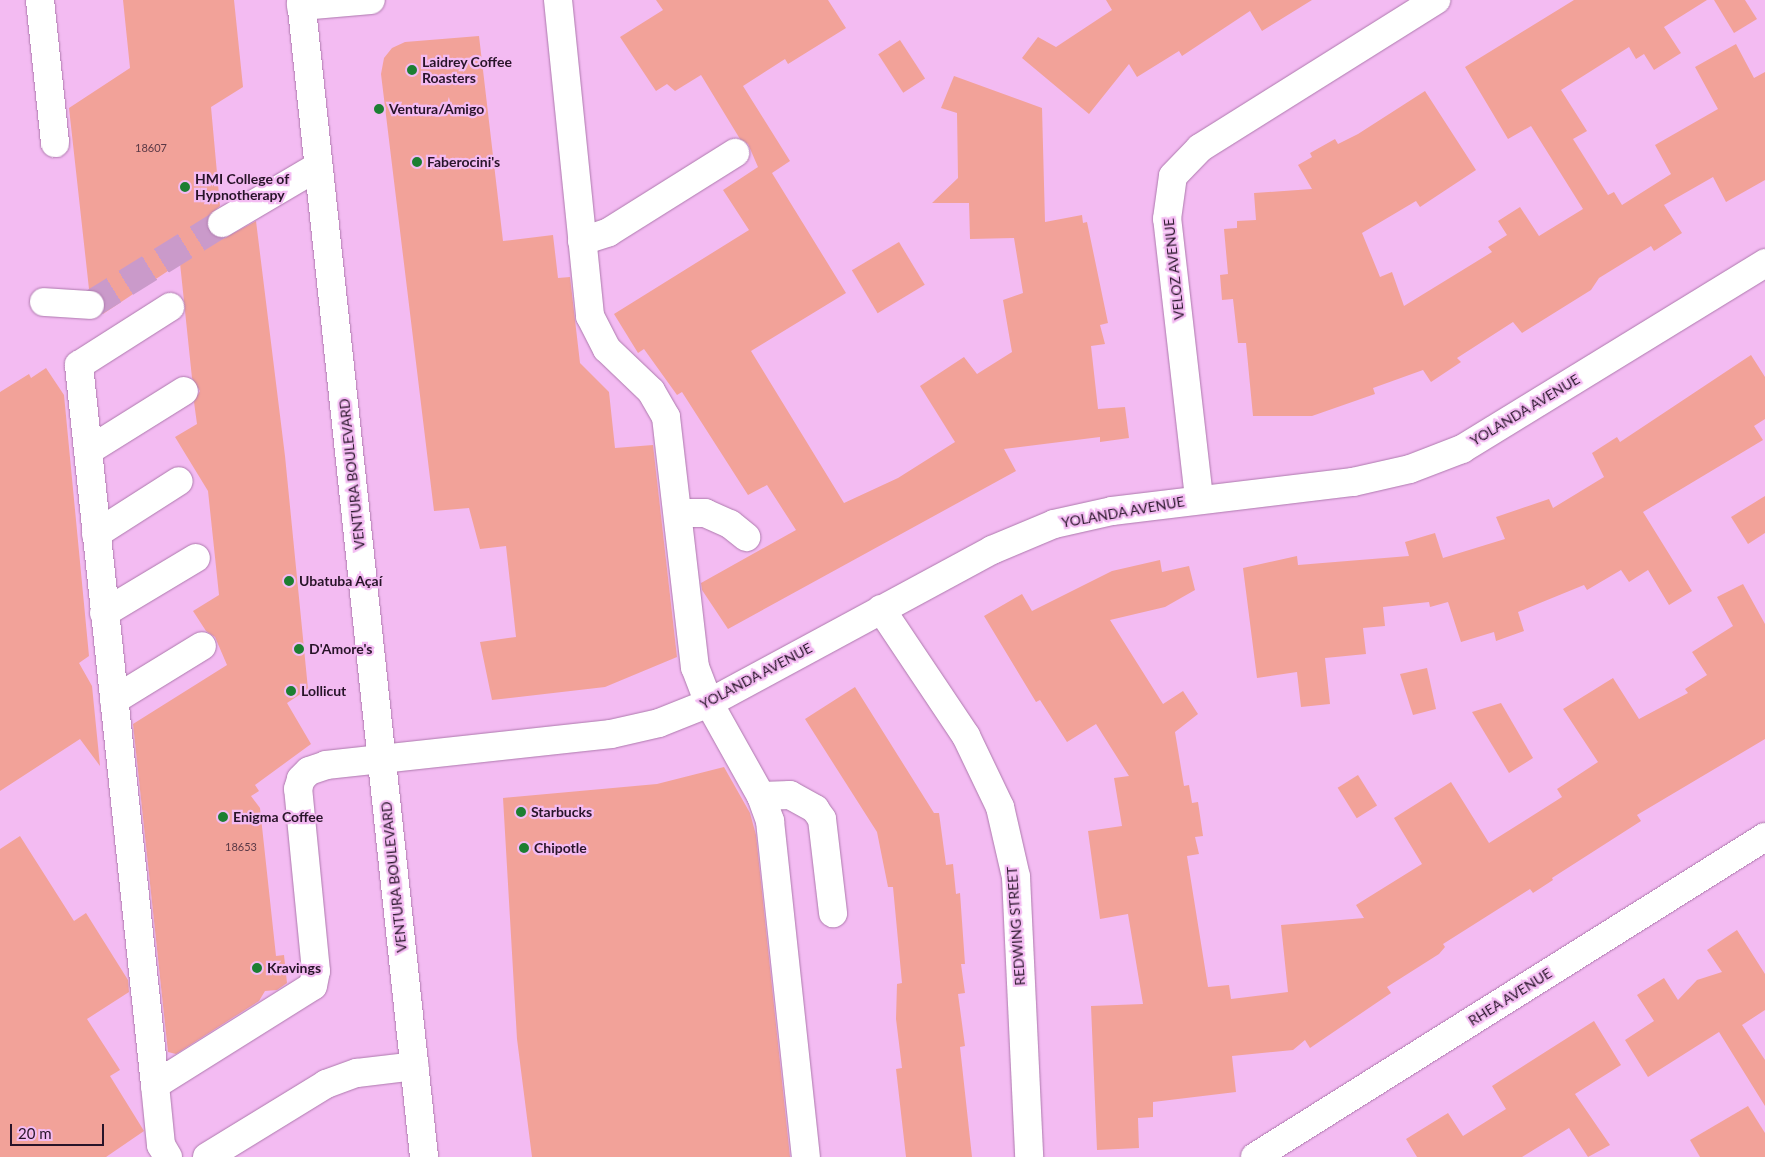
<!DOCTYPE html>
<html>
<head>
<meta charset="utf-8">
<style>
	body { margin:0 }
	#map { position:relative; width:1765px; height:1157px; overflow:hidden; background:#f3bbf2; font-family:Lato,sans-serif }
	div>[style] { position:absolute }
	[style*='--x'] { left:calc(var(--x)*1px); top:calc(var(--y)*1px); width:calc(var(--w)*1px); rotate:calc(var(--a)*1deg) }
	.building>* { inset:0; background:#f2a299; transform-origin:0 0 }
	.minor-tunnel>* { height:28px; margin-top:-14px; transform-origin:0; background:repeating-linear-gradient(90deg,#ca9aca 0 28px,transparent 0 42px) }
	.roads { filter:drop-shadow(0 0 1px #ad79ad) drop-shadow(0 0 1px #ad79ad) }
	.minor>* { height:28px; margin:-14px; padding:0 14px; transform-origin:14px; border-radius:14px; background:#fff }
	.major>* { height:28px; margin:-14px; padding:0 14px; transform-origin:14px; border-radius:14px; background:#fff }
	.dots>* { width:14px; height:14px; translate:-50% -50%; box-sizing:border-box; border:2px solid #f3bbf2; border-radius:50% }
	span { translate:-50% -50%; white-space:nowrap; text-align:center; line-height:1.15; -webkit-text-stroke:4.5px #f3bbf2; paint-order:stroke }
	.number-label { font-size:11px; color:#5a3845 }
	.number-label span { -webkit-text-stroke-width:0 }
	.poi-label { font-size:14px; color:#281429; font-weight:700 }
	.left { translate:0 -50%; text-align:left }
	.street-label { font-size:14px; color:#281429 }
	.scale { position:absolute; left:10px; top:1124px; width:94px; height:22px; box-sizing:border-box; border:2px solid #281429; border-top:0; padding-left:6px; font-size:15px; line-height:18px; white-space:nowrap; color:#281429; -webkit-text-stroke:4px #f3bbf2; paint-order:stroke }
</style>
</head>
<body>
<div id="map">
	<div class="building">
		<i style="clip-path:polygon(123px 0,234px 0,243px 87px,211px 107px,220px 206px,209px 215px,206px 224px,214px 236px,223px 239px,256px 221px,285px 456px,308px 689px,287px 703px,311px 744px,255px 785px,259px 791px,251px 796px,260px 808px,276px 956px,284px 955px,287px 983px,277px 990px,265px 991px,259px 1001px,176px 1054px,168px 1052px,133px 724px,227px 665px,215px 637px,206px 631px,193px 611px,219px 595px,208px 491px,175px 437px,197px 424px,194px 402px,200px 391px,192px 378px,180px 263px,103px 314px,104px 298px,89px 289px,69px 108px,130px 68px)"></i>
		<i style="clip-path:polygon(656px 0,828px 0,846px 28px,788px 64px,785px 59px,743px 86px,790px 161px,772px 173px,846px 293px,751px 351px,844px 503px,898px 478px,955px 442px,920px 386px,964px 357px,977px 374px,1012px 352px,1003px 300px,1023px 293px,1014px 238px,970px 239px,969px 203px,932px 203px,958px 178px,957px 113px,941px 108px,954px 76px,1042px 108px,1045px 222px,1082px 215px,1083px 223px,1087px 222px,1108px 323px,1100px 325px,1105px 344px,1091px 346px,1098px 409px,1125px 407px,1129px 438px,1100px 442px,1100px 437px,1004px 449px,1016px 471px,728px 629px,702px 590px,701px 583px,796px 530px,767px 485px,748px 495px,682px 392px,677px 395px,644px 349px,638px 353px,614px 314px,749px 230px,723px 190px,758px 167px,748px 144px,740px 139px,701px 75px,675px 91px,667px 84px,656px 91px,620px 37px,663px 10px)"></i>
		<i style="clip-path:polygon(1106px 0,1312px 0,1262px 31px,1250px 11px,1182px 56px,1179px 51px,1137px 77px,1129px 64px,1089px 114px,1022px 58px,1038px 37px,1056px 47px,1112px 10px)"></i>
		<i style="clip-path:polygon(1574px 0,1707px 0,1664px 27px,1681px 53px,1654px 70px,1644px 54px,1636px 59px,1629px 47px,1561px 90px,1587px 131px,1573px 139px,1608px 195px,1614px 192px,1622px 205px,1671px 174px,1655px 145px,1718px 109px,1695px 67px,1736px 44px,1754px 78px,1765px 72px,1765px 180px,1726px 202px,1713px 177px,1664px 205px,1682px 233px,1654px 251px,1651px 246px,1599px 278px,1591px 290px,1522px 333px,1513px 322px,1457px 358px,1461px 362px,1431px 382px,1423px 370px,1373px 388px,1375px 394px,1312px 416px,1253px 416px,1246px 343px,1238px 343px,1233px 299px,1222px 300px,1220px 275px,1228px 274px,1224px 229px,1237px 228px,1237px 221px,1256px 220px,1254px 193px,1312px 189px,1298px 165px,1312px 157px,1310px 153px,1335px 139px,1338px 144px,1358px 134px,1425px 91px,1476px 170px,1420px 207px,1416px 201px,1362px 233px,1380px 277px,1392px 272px,1404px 306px,1492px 252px,1488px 247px,1507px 235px,1498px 221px,1520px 207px,1539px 236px,1583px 209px,1531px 126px,1508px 139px,1465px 67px)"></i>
		<i style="clip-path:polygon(1714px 0,1745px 0,1757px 19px,1734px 33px)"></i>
		<i style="clip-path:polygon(479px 36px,503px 241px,553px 235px,558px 278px,570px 277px,580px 363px,609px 392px,615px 448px,653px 445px,677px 657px,605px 687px,492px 700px,480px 642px,516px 637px,506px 546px,480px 549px,469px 508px,434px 511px,381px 74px,384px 58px,392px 48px,405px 42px)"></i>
		<i style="left:900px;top:40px;width:46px;height:26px;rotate:57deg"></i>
		<i style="left:899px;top:242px;width:50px;height:55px;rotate:59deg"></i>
		<i style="clip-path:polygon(1751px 355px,1765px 377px,1765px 419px,1754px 426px,1763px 440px,1643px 512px,1692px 591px,1669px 605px,1648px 570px,1629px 582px,1621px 570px,1587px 590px,1584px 585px,1518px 612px,1524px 631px,1496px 641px,1494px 632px,1461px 642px,1448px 602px,1430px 607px,1429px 602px,1383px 607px,1385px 626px,1363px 628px,1366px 654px,1325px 658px,1330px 704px,1301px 707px,1297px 672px,1257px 678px,1243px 568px,1297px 556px,1298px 565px,1409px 556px,1405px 542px,1435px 533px,1443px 558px,1505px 539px,1496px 517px,1549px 499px,1553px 508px,1604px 477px,1592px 453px,1617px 437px,1620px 442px)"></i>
		<i style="clip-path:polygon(46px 368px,64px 395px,89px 656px,79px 663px,92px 686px,100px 766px,80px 739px,0 791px,0 392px,29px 374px,31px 378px)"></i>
		<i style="clip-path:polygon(1765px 496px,1765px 533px,1748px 544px,1731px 517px)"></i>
		<i style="clip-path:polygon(1160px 560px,1162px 572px,1189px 566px,1195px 590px,1165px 607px,1110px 620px,1163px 704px,1183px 691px,1198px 714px,1175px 732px,1184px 786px,1189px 785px,1192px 803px,1198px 802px,1203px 836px,1195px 837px,1199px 854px,1187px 856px,1208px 987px,1229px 985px,1231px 999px,1288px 992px,1281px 925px,1364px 918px,1356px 905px,1422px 864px,1394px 818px,1451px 782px,1489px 843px,1562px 797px,1557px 789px,1598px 762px,1563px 709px,1613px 678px,1639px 719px,1688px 693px,1685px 689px,1707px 675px,1692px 652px,1733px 626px,1717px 597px,1743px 584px,1765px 624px,1765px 739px,1637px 815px,1641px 821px,1552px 878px,1553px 880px,1533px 893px,1530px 889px,1443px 944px,1445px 947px,1439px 954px,1387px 987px,1391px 993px,1310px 1048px,1305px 1040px,1293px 1050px,1232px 1056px,1236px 1092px,1153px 1102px,1153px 1117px,1138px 1118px,1139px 1148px,1097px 1150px,1091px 1006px,1143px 1004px,1128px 914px,1100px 919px,1088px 831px,1122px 826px,1114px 778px,1129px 776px,1096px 724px,1067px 742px,1040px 700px,1036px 702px,984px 616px,1022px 594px,1032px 611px,1112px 571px)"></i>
		<i style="clip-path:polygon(1427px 668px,1436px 709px,1413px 715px,1400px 674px)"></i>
		<i style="clip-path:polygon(855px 687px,934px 813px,939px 813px,946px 865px,953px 864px,956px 894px,960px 893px,965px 964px,961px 964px,965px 993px,958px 994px,965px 1046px,960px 1047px,972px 1157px,906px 1157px,896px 1069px,902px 1068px,896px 1019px,897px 984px,902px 983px,893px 887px,888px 887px,877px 832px,805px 719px)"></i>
		<i style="clip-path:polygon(1501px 703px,1533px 758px,1509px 773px,1472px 712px)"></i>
		<i style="clip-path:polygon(724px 767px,750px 813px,756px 835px,790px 1157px,532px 1157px,517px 1039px,503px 798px,657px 784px)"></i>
		<i style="left:1358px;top:775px;width:36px;height:24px;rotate:58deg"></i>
		<i style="clip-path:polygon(20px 836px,74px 921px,86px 913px,128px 980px,129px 992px,87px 1019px,120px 1070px,110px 1076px,144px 1131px,106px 1157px,0 1157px,0 849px)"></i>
		<i style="clip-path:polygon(1737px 930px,1765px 974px,1765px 1010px,1742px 1025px,1765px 1060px,1765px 1106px,1719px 1032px,1648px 1077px,1625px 1040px,1654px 1021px,1637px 995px,1664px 978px,1678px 1000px,1697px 980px,1722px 972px,1707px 950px)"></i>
		<i style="clip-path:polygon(1594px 1021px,1621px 1065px,1575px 1094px,1610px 1145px,1588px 1157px,1569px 1128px,1522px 1157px,1417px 1157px,1406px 1139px,1448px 1113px,1463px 1136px,1506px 1109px,1492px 1086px)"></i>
		<i style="clip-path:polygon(1748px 1106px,1765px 1133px,1765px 1157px,1700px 1157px,1690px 1140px)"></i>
	</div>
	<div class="minor-tunnel">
		<i style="--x:90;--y:305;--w:155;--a:-31.8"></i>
	</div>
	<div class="roads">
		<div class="minor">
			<i style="--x:40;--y:0;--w:144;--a:84"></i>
			<i style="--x:558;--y:0;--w:318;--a:84.2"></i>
			<i style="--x:590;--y:316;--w:37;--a:63"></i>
			<i style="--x:607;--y:349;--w:61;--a:43.7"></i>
			<i style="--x:651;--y:391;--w:30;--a:60"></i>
			<i style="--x:666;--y:417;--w:252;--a:83.4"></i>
			<i style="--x:695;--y:667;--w:39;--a:69"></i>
			<i style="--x:709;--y:703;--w:107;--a:60.8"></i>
			<i style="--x:761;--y:796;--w:27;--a:70"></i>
			<i style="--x:770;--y:821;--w:338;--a:83.9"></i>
			<i style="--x:301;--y:6;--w:70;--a:-4.9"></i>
			<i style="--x:222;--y:223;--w:110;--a:-30.5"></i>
			<i style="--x:582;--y:241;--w:28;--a:-18"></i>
			<i style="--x:609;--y:232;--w:149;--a:-32.1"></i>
			<i style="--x:44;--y:302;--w:46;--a:3.7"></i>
			<i style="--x:88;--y:451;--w:113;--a:-32"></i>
			<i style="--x:1199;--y:498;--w:281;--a:-96.5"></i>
			<i style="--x:1167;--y:219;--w:43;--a:-82.1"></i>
			<i style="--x:1173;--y:176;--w:39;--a:-46"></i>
			<i style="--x:1200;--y:148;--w:279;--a:-32.1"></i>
			<i style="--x:678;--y:513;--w:27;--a:0"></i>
			<i style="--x:705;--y:513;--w:27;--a:24"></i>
			<i style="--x:730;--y:524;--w:21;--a:39"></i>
			<i style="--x:96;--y:534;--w:98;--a:-32.6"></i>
			<i style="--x:881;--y:609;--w:153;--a:56.2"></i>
			<i style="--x:966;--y:736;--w:79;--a:64.4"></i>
			<i style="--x:1000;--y:807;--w:72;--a:77.1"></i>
			<i style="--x:1016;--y:877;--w:280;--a:87.3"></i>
			<i style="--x:104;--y:613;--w:107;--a:-30.9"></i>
			<i style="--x:114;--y:700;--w:103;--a:-31.5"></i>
			<i style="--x:761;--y:796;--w:29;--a:-2"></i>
			<i style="--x:790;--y:795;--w:29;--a:29"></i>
			<i style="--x:815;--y:809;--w:12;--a:55"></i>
			<i style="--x:822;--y:819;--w:95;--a:83.3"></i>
			<i style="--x:155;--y:1085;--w:186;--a:-32.1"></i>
			<i style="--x:313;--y:986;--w:15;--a:-79"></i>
			<i style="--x:316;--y:971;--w:183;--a:-95.6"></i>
			<i style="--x:298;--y:789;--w:10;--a:-73"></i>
			<i style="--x:301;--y:779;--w:11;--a:-45"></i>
			<i style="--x:309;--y:771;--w:18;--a:-19"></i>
			<i style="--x:326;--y:765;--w:287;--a:-6.2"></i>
			<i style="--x:611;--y:734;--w:49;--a:-12.9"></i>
			<i style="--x:659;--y:723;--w:54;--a:-21.8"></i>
			<i style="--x:709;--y:703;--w:322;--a:-28.4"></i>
			<i style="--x:992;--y:550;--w:67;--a:-22.8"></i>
			<i style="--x:1054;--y:524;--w:59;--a:-12.6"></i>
			<i style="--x:1112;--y:511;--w:243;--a:-6.9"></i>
			<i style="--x:1353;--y:482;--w:58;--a:-12.8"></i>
			<i style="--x:1410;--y:469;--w:56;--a:-21"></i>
			<i style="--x:1462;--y:449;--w:356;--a:-31.5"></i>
			<i style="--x:168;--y:1157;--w:14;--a:-120"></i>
			<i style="--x:161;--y:1145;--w:60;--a:-95.7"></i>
			<i style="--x:155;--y:1085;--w:724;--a:-96.03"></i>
			<i style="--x:79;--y:365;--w:108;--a:-32.5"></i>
			<i style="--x:207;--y:1157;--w:140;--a:-31.5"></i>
			<i style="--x:326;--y:1084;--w:33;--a:-20"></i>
			<i style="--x:357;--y:1073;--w:58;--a:-6.9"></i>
			<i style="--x:1255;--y:1157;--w:602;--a:-32.11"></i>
		</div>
		<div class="major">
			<i style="--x:301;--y:0;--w:1164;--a:83.93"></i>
		</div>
	</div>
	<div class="dots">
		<i style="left:412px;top:70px;background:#1c7f32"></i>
		<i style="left:379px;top:109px;background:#1c7f32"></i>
		<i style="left:417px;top:162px;background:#1c7f32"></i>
		<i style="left:185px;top:187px;background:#1c7f32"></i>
		<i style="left:289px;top:581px;background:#1c7f32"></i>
		<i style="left:299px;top:649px;background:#1c7f32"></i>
		<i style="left:291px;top:691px;background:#1c7f32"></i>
		<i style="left:521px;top:812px;background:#1c7f32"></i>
		<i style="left:223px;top:817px;background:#1c7f32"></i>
		<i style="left:524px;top:848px;background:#1c7f32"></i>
		<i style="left:257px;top:968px;background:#1c7f32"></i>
	</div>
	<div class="number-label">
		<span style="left:151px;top:148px">18607</span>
		<span style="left:241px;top:847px">18653</span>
	</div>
	<div class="poi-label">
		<span class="left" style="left:422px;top:70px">Laidrey Coffee<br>Roasters</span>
		<span class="left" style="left:389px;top:109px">Ventura/Amigo</span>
		<span class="left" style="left:427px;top:162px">Faberocini's</span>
		<span class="left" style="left:195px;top:187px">HMI College of<br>Hypnotherapy</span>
		<span class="left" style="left:299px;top:581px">Ubatuba Açaí</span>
		<span class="left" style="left:309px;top:649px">D'Amore's</span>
		<span class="left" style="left:301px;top:691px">Lollicut</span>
		<span class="left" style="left:531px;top:812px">Starbucks</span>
		<span class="left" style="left:233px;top:817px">Enigma Coffee</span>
		<span class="left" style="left:534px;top:848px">Chipotle</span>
		<span class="left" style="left:267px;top:968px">Kravings</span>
	</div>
	<div class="street-label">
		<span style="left:1174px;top:269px;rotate:-96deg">VELOZ AVENUE</span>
		<span style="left:1525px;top:410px;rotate:-31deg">YOLANDA AVENUE</span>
		<span style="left:352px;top:474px;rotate:-96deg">VENTURA BOULEVARD</span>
		<span style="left:1123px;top:512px;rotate:-10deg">YOLANDA AVENUE</span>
		<span style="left:756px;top:676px;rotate:-28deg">YOLANDA AVENUE</span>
		<span style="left:394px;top:877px;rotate:-96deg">VENTURA BOULEVARD</span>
		<span style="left:1016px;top:926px;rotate:-94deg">REDWING STREET</span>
		<span style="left:1510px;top:997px;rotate:-32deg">RHEA AVENUE</span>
	</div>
	<div class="scale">20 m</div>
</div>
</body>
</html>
